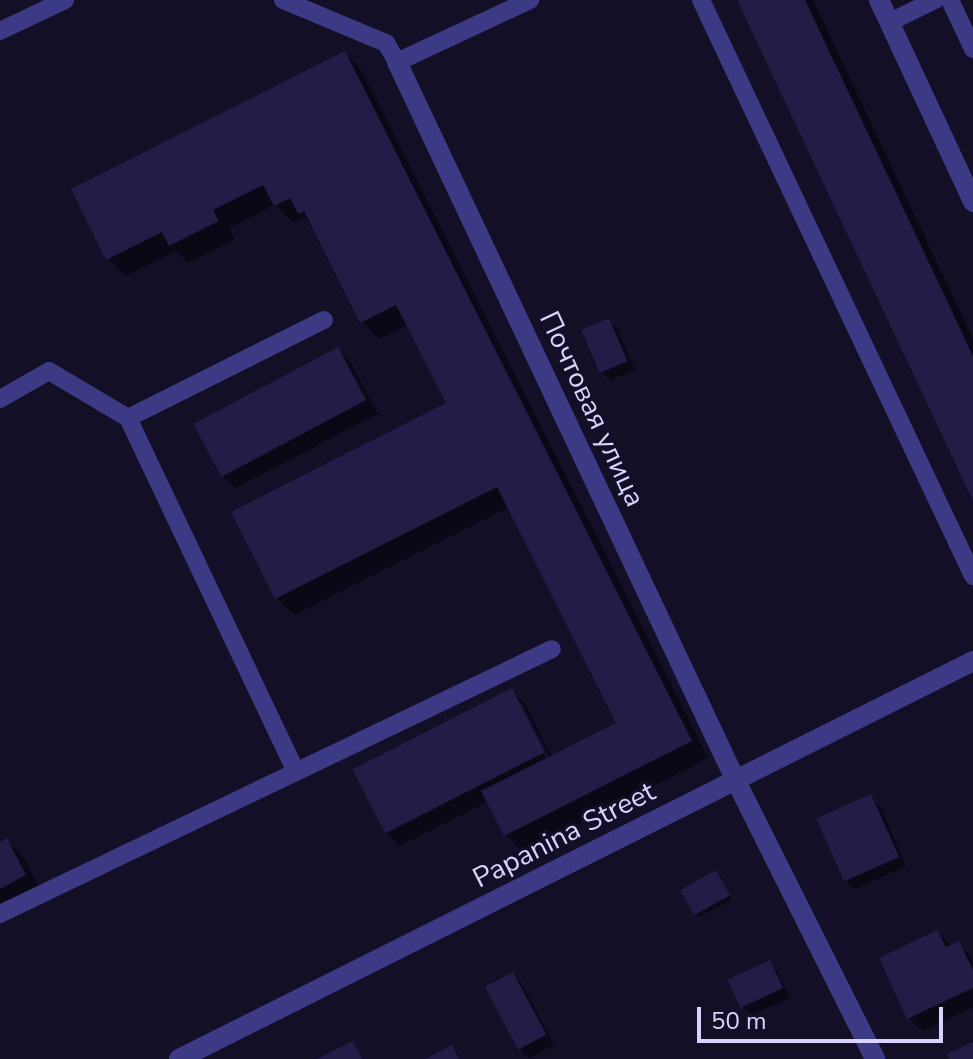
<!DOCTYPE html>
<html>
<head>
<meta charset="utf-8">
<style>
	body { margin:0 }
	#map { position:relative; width:973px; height:1059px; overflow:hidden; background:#130f26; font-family:"Nunito Sans",sans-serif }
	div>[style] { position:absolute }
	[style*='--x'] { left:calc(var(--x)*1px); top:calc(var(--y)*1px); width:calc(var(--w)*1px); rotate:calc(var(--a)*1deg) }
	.shadow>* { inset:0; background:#0007 }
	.building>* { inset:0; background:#241b47; transform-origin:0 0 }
	.service>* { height:18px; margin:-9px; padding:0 9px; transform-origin:9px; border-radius:9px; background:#3d3a85 }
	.minor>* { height:20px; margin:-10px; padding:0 10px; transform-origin:10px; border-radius:10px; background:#3d3a85 }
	span { translate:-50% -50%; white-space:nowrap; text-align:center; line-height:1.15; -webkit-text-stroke:6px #130f26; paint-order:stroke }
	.street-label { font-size:28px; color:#d9d4ff }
	.scale { position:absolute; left:697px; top:1007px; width:246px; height:36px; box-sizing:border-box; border:4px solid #d9d4ff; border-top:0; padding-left:10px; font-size:24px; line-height:28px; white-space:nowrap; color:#d9d4ff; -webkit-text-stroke:6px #130f26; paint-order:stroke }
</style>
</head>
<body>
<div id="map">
	<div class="shadow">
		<i style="clip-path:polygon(740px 0,813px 0,973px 339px,973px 496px)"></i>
		<i style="clip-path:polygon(evenodd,345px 53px,362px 71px,708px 758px,523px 852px,506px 834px,489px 801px,399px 846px,386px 832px,355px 770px,512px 691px,525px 704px,552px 757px,618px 724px,509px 507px,294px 615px,277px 598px,448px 404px,409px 324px,379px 339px,362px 322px,314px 227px,304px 217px,293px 222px,275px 205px,229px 228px,235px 239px,188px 263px,176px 251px,125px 276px,108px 258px,345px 53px,518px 704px,522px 704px,551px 760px,547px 762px,518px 704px)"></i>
		<i style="clip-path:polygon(609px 320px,618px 330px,635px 370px,610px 380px,601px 371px,584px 331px)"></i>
		<i style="clip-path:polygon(338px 349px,351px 363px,378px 414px,235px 488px,221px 475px)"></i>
		<i style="clip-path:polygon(871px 797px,880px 806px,906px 866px,855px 889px,846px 880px)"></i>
		<i style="clip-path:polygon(7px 840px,24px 858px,42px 893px,0 915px,0 844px)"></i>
		<i style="clip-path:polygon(716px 872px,732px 900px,699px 917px,695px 913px)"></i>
		<i style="clip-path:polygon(937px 932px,951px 946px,958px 943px,972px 957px,973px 1007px,922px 1031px,909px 1018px)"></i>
		<i style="clip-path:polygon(769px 963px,778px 972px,790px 998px,751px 1015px,742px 1006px)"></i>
		<i style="clip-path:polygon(513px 975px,522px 984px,554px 1045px,529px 1058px,520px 1049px,488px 988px)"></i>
	</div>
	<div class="building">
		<i style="clip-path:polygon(737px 0,805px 0,973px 356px,973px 501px)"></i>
		<i style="clip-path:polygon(345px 51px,692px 741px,504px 836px,481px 791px,616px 723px,497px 487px,275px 599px,231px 512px,446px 403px,396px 305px,360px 323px,304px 211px,298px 214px,290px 198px,274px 206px,263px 185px,213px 210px,219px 221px,169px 246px,162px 232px,106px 260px,71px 189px)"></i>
		<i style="left:609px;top:318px;width:47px;height:30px;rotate:67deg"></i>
		<i style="left:338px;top:347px;width:60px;height:164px;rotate:62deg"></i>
		<i style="left:512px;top:688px;width:72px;height:179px;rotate:63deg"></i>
		<i style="left:871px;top:794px;width:69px;height:60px;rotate:66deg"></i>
		<i style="clip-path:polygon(7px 838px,26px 875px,0 889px,0 842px)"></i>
		<i style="left:716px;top:870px;width:29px;height:41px;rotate:61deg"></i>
		<i style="clip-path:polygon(937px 930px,946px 947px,959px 941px,973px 970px,973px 988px,907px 1019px,879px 958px)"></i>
		<i style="left:770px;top:960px;width:31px;height:47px;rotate:65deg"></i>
		<i style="left:513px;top:972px;width:71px;height:32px;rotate:62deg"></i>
		<i style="clip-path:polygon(353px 1041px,362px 1059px,317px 1059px)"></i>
		<i style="clip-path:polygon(973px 1042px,973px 1059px,949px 1059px,947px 1054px)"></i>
		<i style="clip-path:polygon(452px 1045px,459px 1059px,425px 1059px)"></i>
	</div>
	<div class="service">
		<i style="--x:283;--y:0;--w:112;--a:22.7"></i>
		<i style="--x:386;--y:43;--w:22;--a:60"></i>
		<i style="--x:397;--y:62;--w:147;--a:-25"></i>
		<i style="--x:701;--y:0;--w:637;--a:64.72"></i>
		<i style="--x:950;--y:0;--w:54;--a:64.9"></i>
		<i style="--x:890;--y:22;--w:50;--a:-26.1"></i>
		<i style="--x:0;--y:31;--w:72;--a:-25.5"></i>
		<i style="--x:0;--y:399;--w:56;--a:-29.7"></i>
		<i style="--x:49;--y:371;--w:92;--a:30.7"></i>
		<i style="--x:128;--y:418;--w:392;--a:64.6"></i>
		<i style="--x:128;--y:418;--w:219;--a:-26.6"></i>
		<i style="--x:0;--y:914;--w:612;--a:-25.64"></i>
	</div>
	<div class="minor">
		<i style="--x:879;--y:0;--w:223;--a:65"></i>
		<i style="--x:397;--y:62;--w:795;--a:64.76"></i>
		<i style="--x:736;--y:781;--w:311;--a:63.4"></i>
		<i style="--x:179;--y:1059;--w:888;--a:-26.62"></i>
	</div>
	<div class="street-label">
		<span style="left:592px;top:409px;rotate:65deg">Почтовая улица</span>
		<span style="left:564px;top:835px;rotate:-27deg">Papanina Street</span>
	</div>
	<div class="scale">50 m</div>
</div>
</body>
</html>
